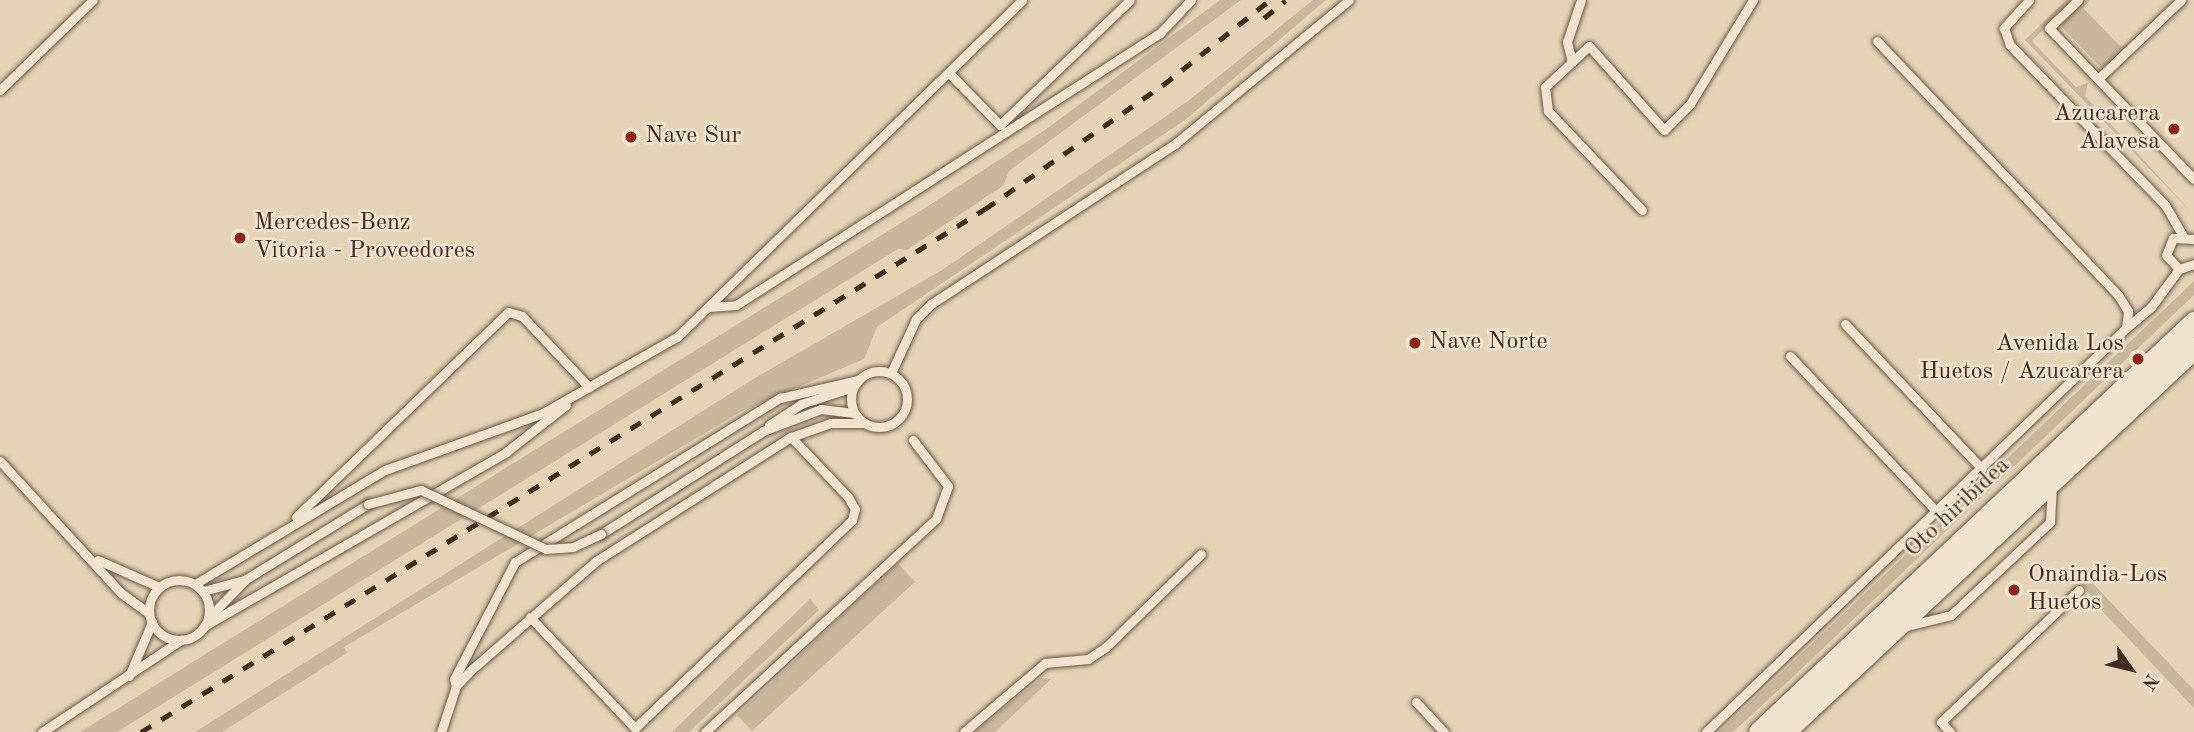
<!DOCTYPE html>
<html>
<head>
<meta charset="utf-8">
<style>
	body { margin:0 }
	#map { position:relative; width:2194px; height:732px; overflow:hidden; background:#e4d4b5; font-family:"Old Standard TT",serif }
	div>[style] { position:absolute }
	[style*='--x'] { left:calc(var(--x)*1px); top:calc(var(--y)*1px); width:calc(var(--w)*1px); rotate:calc(var(--a)*1deg) }
	.green>* { inset:0; background:#c9b79c }
	.roads { filter:drop-shadow(0 0 2px #6b5644) drop-shadow(0 0 2px #6b5644) }
	.service>* { height:9px; margin:-4.5px; padding:0 4.5px; transform-origin:4.5px; border-radius:4.5px; background:#ede3cf }
	.service>.ring { margin:-4.5px; padding:0; box-sizing:content-box; background:none; border:9px solid #ede3cf; border-radius:50% }
	.tertiary>* { height:21px; margin:-10.5px; padding:0 10.5px; transform-origin:10.5px; border-radius:10.5px; background:#ede3cf }
	.rail>* { height:5px; margin-top:-2.5px; transform-origin:0; background:repeating-linear-gradient(90deg,#432c1f 0 12px,transparent 0 24px) }
	.bridges { filter:drop-shadow(0 0 2px #6b5644) drop-shadow(0 0 2px #6b5644) }
	.service-bridge>* { height:9px; margin:-4.5px; padding:0 4.5px; transform-origin:4.5px; border-radius:4.5px; background:#ede3cf }
	.dots>* { width:19px; height:19px; translate:-50% -50%; box-sizing:border-box; border:4px solid #ede3cf; border-radius:50% }
	span { translate:-50% -50%; white-space:nowrap; text-align:center; line-height:1.15; -webkit-text-stroke:5px #ede3cf; paint-order:stroke }
	.poi-label { font-size:24px; color:#432c1f }
	.right { translate:-100% -50%; text-align:right }
	.left { translate:0 -50%; text-align:left }
	.street-label { font-size:24px; color:#432c1f }
	.north { position:absolute; left:2096px; top:634px; width:70px; height:70px; -webkit-text-stroke:5px #ede3cf; paint-order:stroke; rotate:124deg; font-size:19px; font-weight:700; line-height:28px; text-align:center; color:#432c1f }
	.north::after { content:''; display:block; margin:auto; width:24px; height:32px; background:#432c1f; clip-path:polygon(50% 0,100% 100%,50% 72%,0 100%) }
</style>
</head>
<body>
<div id="map">
	<div class="green">
		<i style="clip-path:polygon(1220px 0,1241px 0,1009px 171px,1004px 185px,907px 250px,898px 249px,117px 732px,80px 732px,925px 208px,1045px 130px)"></i>
		<i style="clip-path:polygon(1313px 0,1326px 0,1185px 120px,877px 327px,864px 359px,742px 411px,344px 647px,347px 653px,222px 732px,195px 732px,755px 378px,942px 270px,1188px 101px)"></i>
		<i style="clip-path:polygon(2066px 0,2073px 0,2032px 41px,2076px 87px,2088px 83px,2085px 96px,2194px 215px,2025px 40px)"></i>
		<i style="clip-path:polygon(2084px 0,2090px 0,2083px 8px,2121px 47px,2134px 42px,2104px 71px,2059px 24px)"></i>
		<i style="clip-path:polygon(2194px 281px,2194px 295px,1795px 675px,1733px 732px,1719px 732px)"></i>
		<i style="clip-path:polygon(898px 563px,915px 582px,752px 731px,737px 715px)"></i>
		<i style="clip-path:polygon(2082px 572px,2194px 690px,2194px 708px,2104px 613px,2077px 577px)"></i>
		<i style="clip-path:polygon(810px 599px,819px 610px,689px 732px,672px 732px)"></i>
		<i style="clip-path:polygon(1041px 678px,1051px 679px,995px 732px,975px 732px)"></i>
	</div>
	<div class="roads">
		<div class="service">
			<i style="--x:2029;--y:0;--w:38;--a:132"></i>
			<i style="--x:2004;--y:28;--w:18;--a:71"></i>
			<i style="--x:2010;--y:45;--w:223;--a:45.9"></i>
			<i style="--x:2165;--y:205;--w:34;--a:60"></i>
			<i style="--x:2078;--y:0;--w:40;--a:136"></i>
			<i style="--x:2049;--y:28;--w:209;--a:46.2"></i>
			<i style="--x:1572;--y:62;--w:21;--a:-104"></i>
			<i style="--x:1567;--y:42;--w:44;--a:-71.6"></i>
			<i style="--x:949;--y:73;--w:73;--a:45.6"></i>
			<i style="--x:1000;--y:125;--w:180;--a:-43.9"></i>
			<i style="--x:2098;--y:79;--w:115;--a:-43.6"></i>
			<i style="--x:0;--y:90;--w:129;--a:-44.1"></i>
			<i style="--x:1642;--y:210;--w:137;--a:-133.5"></i>
			<i style="--x:1548;--y:111;--w:24;--a:-97"></i>
			<i style="--x:1545;--y:87;--w:60;--a:-43"></i>
			<i style="--x:1589;--y:46;--w:113;--a:48.2"></i>
			<i style="--x:1664;--y:130;--w:37;--a:-45"></i>
			<i style="--x:1690;--y:104;--w:122;--a:-58.8"></i>
			<i style="--x:2194;--y:239;--w:21;--a:-177"></i>
			<i style="--x:2173;--y:238;--w:18;--a:112"></i>
			<i style="--x:2166;--y:255;--w:19;--a:47"></i>
			<i style="--x:2179;--y:269;--w:16;--a:-18"></i>
			<i style="--x:709;--y:307;--w:27;--a:-4"></i>
			<i style="--x:736;--y:305;--w:504;--a:-32.68"></i>
			<i style="--x:1160;--y:33;--w:45;--a:-46.8"></i>
			<i style="--x:1845;--y:324;--w:199;--a:46.6"></i>
			<i style="--x:2126;--y:328;--w:33;--a:-40"></i>
			<i style="--x:2151;--y:307;--w:47;--a:-53.6"></i>
			<i style="--x:1790;--y:356;--w:214;--a:46.7"></i>
			<i class="ring" style="left:851px;top:371px;width:47px;height:47px"></i>
			<i style="--x:891;--y:373;--w:60;--a:-65.2"></i>
			<i style="--x:916;--y:319;--w:21;--a:-45"></i>
			<i style="--x:931;--y:304;--w:293;--a:-33.3"></i>
			<i style="--x:1176;--y:143;--w:224;--a:-39.6"></i>
			<i style="--x:769;--y:425;--w:38;--a:-33"></i>
			<i style="--x:801;--y:404;--w:55;--a:-18.1"></i>
			<i style="--x:0;--y:461;--w:179;--a:47.5"></i>
			<i style="--x:121;--y:593;--w:34;--a:36"></i>
			<i style="--x:296;--y:517;--w:295;--a:-44"></i>
			<i style="--x:508;--y:312;--w:15;--a:16"></i>
			<i style="--x:522;--y:316;--w:98;--a:46.7"></i>
			<i style="--x:601;--y:534;--w:192;--a:-32.4"></i>
			<i style="--x:763;--y:431;--w:62;--a:-20.8"></i>
			<i style="--x:821;--y:409;--w:33;--a:7"></i>
			<i style="--x:98;--y:560;--w:67;--a:23.9"></i>
			<i class="ring" style="left:149px;top:580px;width:51px;height:51px"></i>
			<i style="--x:195;--y:584;--w:222;--a:-31"></i>
			<i style="--x:385;--y:470;--w:168;--a:-19.8"></i>
			<i style="--x:543;--y:413;--w:154;--a:-29.6"></i>
			<i style="--x:677;--y:337;--w:482;--a:-44.3"></i>
			<i style="--x:203;--y:591;--w:42;--a:-15"></i>
			<i style="--x:530;--y:617;--w:153;--a:46.6"></i>
			<i style="--x:635;--y:728;--w:301;--a:-43.8"></i>
			<i style="--x:852;--y:520;--w:11;--a:-75"></i>
			<i style="--x:855;--y:509;--w:14;--a:-120"></i>
			<i style="--x:848;--y:497;--w:83;--a:-133.5"></i>
			<i style="--x:208;--y:618;--w:54;--a:-45.7"></i>
			<i style="--x:246;--y:579;--w:143;--a:-31.6"></i>
			<i style="--x:204;--y:626;--w:349;--a:-29.9"></i>
			<i style="--x:506;--y:452;--w:76;--a:-38.1"></i>
			<i style="--x:1903;--y:627;--w:49;--a:-14"></i>
			<i style="--x:1951;--y:615;--w:136;--a:-43.2"></i>
			<i style="--x:2050;--y:522;--w:38;--a:-87"></i>
			<i style="--x:129;--y:676;--w:59;--a:-66.9"></i>
			<i style="--x:456;--y:686;--w:7;--a:-106"></i>
			<i style="--x:454;--y:679;--w:132;--a:-62.5"></i>
			<i style="--x:515;--y:562;--w:312;--a:-31.8"></i>
			<i style="--x:780;--y:398;--w:80;--a:-13"></i>
			<i style="--x:1416;--y:702;--w:41;--a:47"></i>
			<i style="--x:42;--y:732;--w:167;--a:-33.5"></i>
			<i style="--x:441;--y:732;--w:48;--a:-71.9"></i>
			<i style="--x:456;--y:686;--w:21;--a:-47"></i>
			<i style="--x:470;--y:671;--w:167;--a:-41.1"></i>
			<i style="--x:596;--y:561;--w:231;--a:-32.5"></i>
			<i style="--x:791;--y:437;--w:42;--a:-19.3"></i>
			<i style="--x:831;--y:423;--w:33;--a:0"></i>
			<i style="--x:705;--y:732;--w:314;--a:-42.7"></i>
			<i style="--x:936;--y:519;--w:35;--a:-70"></i>
			<i style="--x:948;--y:486;--w:58;--a:-127.3"></i>
			<i style="--x:964;--y:732;--w:106;--a:-40.4"></i>
			<i style="--x:1045;--y:663;--w:43;--a:-5.3"></i>
			<i style="--x:1088;--y:659;--w:22;--a:-34"></i>
			<i style="--x:1106;--y:647;--w:133;--a:-44.4"></i>
			<i style="--x:1706;--y:732;--w:583;--a:-43.89"></i>
			<i style="--x:2126;--y:328;--w:17;--a:-83"></i>
			<i style="--x:2128;--y:311;--w:19;--a:-122"></i>
			<i style="--x:2118;--y:295;--w:350;--a:-133.5"></i>
			<i style="--x:1950;--y:732;--w:13;--a:-132"></i>
			<i style="--x:1941;--y:722;--w:191;--a:-43.7"></i>
		</div>
		<div class="tertiary">
			<i style="--x:1759;--y:732;--w:598;--a:-43.31"></i>
			<i style="--x:1784;--y:732;--w:562;--a:-43.12"></i>
		</div>
	</div>
	<div class="rail">
		<i style="--x:1264;--y:18;--w:28;--a:-39"></i>
		<i style="--x:141;--y:732;--w:993;--a:-31.79"></i>
		<i style="--x:985;--y:209;--w:217;--a:-34.9"></i>
		<i style="--x:1163;--y:85;--w:137;--a:-38.5"></i>
	</div>
	<div class="bridges">
		<div class="service-bridge">
			<i style="--x:368;--y:504;--w:55;--a:-14.8"></i>
			<i style="--x:421;--y:490;--w:138;--a:25.3"></i>
			<i style="--x:546;--y:549;--w:27;--a:-4"></i>
			<i style="--x:573;--y:547;--w:31;--a:-25"></i>
		</div>
	</div>
	<div class="dots">
		<i style="left:2174px;top:129px;background:#8f2418"></i>
		<i style="left:631px;top:137px;background:#8f2418"></i>
		<i style="left:240px;top:238px;background:#8f2418"></i>
		<i style="left:1415px;top:343px;background:#8f2418"></i>
		<i style="left:2138px;top:359px;background:#8f2418"></i>
		<i style="left:2014px;top:590px;background:#8f2418"></i>
	</div>
	<div class="poi-label">
		<span class="right" style="left:2160px;top:129px">Azucarera<br>Alavesa</span>
		<span class="left" style="left:645px;top:137px">Nave Sur</span>
		<span class="left" style="left:254px;top:238px">Mercedes-Benz<br>Vitoria - Proveedores</span>
		<span class="left" style="left:1429px;top:343px">Nave Norte</span>
		<span class="right" style="left:2124px;top:359px">Avenida Los<br>Huetos / Azucarera</span>
		<span class="left" style="left:2028px;top:590px">Onaindia-Los<br>Huetos</span>
	</div>
	<div class="street-label">
		<span style="left:1958px;top:508px;rotate:-43deg">Oto hiribidea</span>
	</div>
	<div class="north">N</div>
</div>
</body>
</html>
